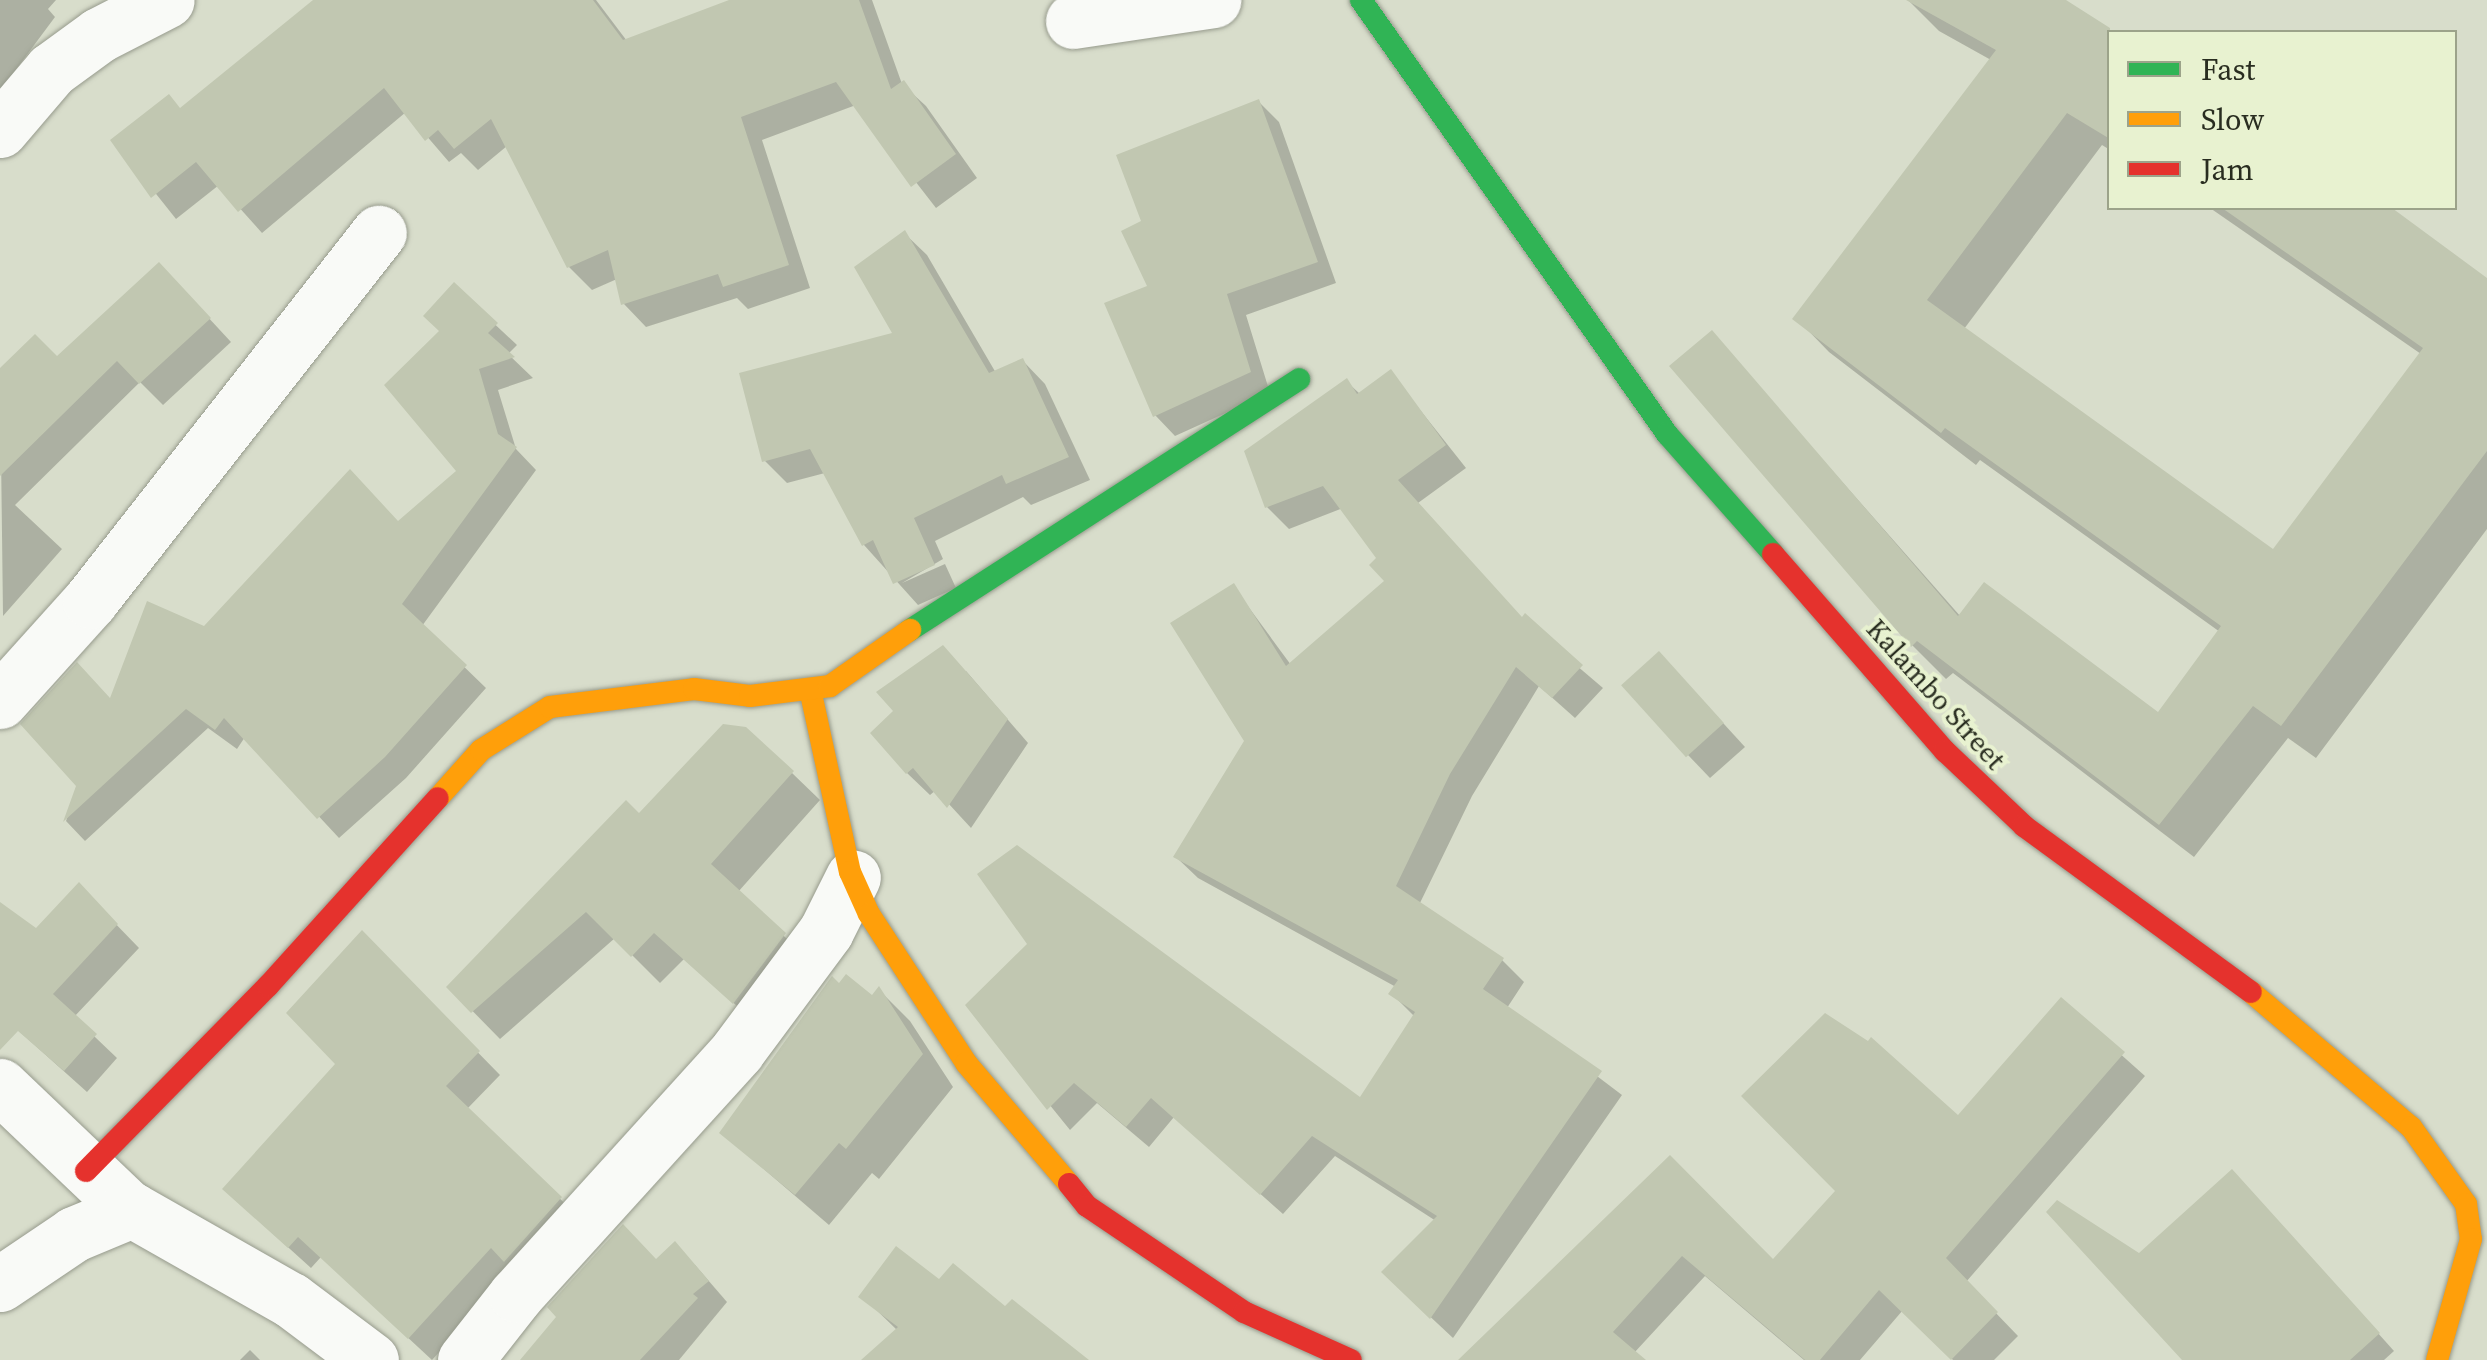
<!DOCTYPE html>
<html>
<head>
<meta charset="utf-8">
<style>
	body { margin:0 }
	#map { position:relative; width:2487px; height:1360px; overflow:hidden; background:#d8ddcb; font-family:"Source Serif 4",serif }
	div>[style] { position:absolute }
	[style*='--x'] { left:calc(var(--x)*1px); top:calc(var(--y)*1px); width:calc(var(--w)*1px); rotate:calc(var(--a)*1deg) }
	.shadow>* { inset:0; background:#0003 }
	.building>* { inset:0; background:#c1c7b1; transform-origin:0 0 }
	.roads { filter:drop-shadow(0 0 2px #979b8d) drop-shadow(0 0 2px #979b8d) }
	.street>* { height:55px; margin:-27.5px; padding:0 27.5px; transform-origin:27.5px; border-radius:27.5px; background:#f9faf7 }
	.fast>* { height:22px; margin:-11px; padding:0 11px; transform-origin:11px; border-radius:11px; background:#30b455 }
	.slow>* { height:22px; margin:-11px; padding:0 11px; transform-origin:11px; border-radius:11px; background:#ff9f0a }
	.jam>* { height:22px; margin:-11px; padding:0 11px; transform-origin:11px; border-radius:11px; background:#e5322d }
	span { translate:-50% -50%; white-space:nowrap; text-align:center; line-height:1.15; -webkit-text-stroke:8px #e8f2d0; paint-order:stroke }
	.street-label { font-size:28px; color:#292d20 }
	.legend { position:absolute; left:2107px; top:30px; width:350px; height:180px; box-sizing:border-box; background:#e8f2d0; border:2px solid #9ca38a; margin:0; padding:12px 18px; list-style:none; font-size:30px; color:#292d20 }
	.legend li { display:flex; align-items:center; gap:20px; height:50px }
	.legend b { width:50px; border:2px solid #9ca38a }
</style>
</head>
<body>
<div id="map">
	<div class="shadow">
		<i style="clip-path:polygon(0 0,56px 0,48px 9px,55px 17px,0 91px)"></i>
		<i style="clip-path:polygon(317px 0,596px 0,627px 41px,736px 0,872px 0,902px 84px,926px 106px,977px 178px,936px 208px,856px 105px,762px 140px,810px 288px,748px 309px,737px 298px,646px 327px,624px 304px,617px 279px,592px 290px,569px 267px,507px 146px,478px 170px,461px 153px,449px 162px,406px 112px,262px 233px,219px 185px,176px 219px,114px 141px,181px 110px)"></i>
		<i style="clip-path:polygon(1908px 0,2061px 0,2112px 32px,2110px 150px,2102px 145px,1964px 329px,2274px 552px,2421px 354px,2210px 208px,2373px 208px,2383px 214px,2388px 208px,2487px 281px,2487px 529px,2316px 758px,2288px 738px,2194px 857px,1953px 673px,1946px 679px,1912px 645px,1719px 342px,1961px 617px,2158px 715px,2220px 632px,1980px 460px,1976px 465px,1829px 352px,1796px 318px,1991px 60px,1939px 31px)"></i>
		<i style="clip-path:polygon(1259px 102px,1279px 122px,1336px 283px,1246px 315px,1270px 393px,1175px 436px,1155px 415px,1150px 287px)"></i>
		<i style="clip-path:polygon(904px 233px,927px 255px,996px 373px,1023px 361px,1045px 384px,1090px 480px,1031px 505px,1023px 497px,935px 541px,943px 559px,902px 583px,945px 564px,956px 588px,918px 605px,864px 545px,825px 473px,787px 483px,764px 460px,896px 335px)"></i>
		<i style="clip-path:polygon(454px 286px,517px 345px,508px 354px,533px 378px,498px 390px,516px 449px,536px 470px,422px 626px,486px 688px,406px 778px,339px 838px,245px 737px,237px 749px,208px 728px,85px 841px,66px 821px,111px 701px,205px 629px,399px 524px,459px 471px,442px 331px)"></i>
		<i style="clip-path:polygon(181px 288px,231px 342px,163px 405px,140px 382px,15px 505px,62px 549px,3px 616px,0 372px,57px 360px)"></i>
		<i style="clip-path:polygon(1390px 372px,1466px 468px,1418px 503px,1523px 620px,1603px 688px,1575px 718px,1539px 686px,1472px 796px,1419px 905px,1502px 960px,1524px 982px,1507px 1008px,1622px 1095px,1453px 1338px,1406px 1294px,1436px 1221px,1335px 1156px,1283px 1214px,1174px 1117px,1149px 1147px,1097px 1103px,1070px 1130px,969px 1005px,1360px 1101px,1415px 1017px,1392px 994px,1396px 987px,1198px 878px,1176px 857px,1247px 741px,1233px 586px,1291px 665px,1387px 581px,1380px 559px,1343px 508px,1289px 529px,1267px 507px,1346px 381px,1360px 394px)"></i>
		<i style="clip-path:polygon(966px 671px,1028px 743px,971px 828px,936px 790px,930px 795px,907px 773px)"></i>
		<i style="clip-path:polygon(1681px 677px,1745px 747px,1710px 778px,1688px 755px)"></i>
		<i style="clip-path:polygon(792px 773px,820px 800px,738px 892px,812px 963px,763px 1029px,684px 959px,660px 983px,615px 938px,500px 1039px,449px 987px,639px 817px)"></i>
		<i style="clip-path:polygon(79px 886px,139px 948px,74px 1017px,117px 1058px,87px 1092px,0 1014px,0 905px,36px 932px)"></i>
		<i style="clip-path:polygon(362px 934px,500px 1075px,467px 1109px,583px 1221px,515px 1269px,432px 1360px,321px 1257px,311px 1268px,248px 1211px,338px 1064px)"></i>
		<i style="clip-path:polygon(839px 986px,872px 998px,879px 990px,910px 1021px,953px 1087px,879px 1179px,872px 1173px,829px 1225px,722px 1133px)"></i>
		<i style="clip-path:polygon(2061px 1001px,2145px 1076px,1966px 1282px,2018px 1336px,1994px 1360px,1953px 1360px,1903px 1310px,1860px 1360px,1804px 1360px,1705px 1276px,1634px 1353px,1642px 1360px,1462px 1360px,1670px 1158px,1773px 1262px,1958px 1119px)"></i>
		<i style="clip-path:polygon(2248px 1188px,2394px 1351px,2384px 1360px,2185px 1360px,2140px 1256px)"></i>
		<i style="clip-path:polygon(695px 1265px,727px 1302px,679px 1360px,523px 1360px)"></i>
		<i style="clip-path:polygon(940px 1283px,1005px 1309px,1085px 1360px,864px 1360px,898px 1331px,862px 1296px)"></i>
		<i style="clip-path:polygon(250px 1350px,260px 1360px,240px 1360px)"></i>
	</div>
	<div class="building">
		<i style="clip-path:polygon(313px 0,593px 0,623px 40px,729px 0,859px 0,891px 89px,904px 80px,956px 154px,911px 187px,836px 82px,741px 117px,789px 265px,723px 287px,718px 274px,621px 305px,608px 250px,567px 268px,491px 119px,454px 149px,438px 130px,425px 141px,384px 88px,238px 212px,196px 162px,151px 198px,110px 140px,169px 94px,180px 108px)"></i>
		<i style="clip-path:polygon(1906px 0,2066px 0,2110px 28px,2110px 139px,2067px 113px,1927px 300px,2273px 549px,2423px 348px,2222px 208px,2392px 208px,2487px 278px,2487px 451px,2281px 726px,2253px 706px,2159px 825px,1917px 641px,1911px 647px,1669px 366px,1712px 330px,1958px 616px,1984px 582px,2158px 712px,2221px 626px,1945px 428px,1941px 433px,1792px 319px,1996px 50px)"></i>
		<i style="clip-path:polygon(1259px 99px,1318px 262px,1227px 294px,1251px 372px,1153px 417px,1104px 303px,1147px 286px,1121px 231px,1141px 221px,1116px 155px)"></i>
		<i style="clip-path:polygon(905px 230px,989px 373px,1023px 358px,1069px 457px,1006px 484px,1002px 475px,914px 518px,935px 565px,893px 584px,873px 540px,862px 546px,810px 449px,762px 462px,739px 373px,892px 333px,854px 267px)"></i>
		<i style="clip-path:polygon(159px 262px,211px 318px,139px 384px,117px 361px,0 476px,0 368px,35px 334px,57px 356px)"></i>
		<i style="clip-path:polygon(454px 282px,498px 323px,488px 333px,515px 357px,479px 369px,498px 434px,517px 447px,402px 604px,467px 665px,385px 757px,317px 819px,224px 718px,215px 730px,186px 709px,63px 822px,76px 786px,20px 724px,77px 662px,110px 698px,147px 601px,204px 626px,350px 469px,398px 521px,456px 471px,384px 385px,439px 331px,423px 316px)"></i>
		<i style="clip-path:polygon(1391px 369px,1446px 445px,1398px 480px,1522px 617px,1525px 613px,1583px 665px,1552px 698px,1516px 667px,1450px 774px,1396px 886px,1504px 958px,1483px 989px,1602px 1071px,1430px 1319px,1381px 1272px,1437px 1216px,1312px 1136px,1260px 1195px,1151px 1098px,1126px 1127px,1074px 1083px,1047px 1110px,965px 1005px,1027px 944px,977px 874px,1017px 845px,1360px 1097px,1415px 1012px,1388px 994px,1398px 980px,1173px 857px,1244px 741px,1170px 623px,1234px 583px,1286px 666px,1384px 581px,1369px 565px,1376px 558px,1323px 486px,1265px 508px,1244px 451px,1347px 378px,1357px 394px)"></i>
		<i style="clip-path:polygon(943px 645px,1008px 719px,947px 808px,913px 768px,906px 774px,870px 733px,893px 711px,876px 692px)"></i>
		<i style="left:1659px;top:651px;width:97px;height:51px;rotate:48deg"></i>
		<i style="clip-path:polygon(723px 724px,746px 727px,794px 771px,711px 864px,786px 933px,733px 1004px,654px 933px,631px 957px,586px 912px,471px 1013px,446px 987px,626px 800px,639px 813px)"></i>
		<i style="clip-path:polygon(79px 882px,118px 924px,53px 994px,97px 1034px,64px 1071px,18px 1031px,0 1050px,0 902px,36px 928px)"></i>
		<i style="clip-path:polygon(362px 930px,480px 1051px,446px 1086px,562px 1197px,504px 1262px,491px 1248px,408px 1339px,298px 1237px,288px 1248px,222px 1189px,335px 1064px,286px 1013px)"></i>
		<i style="clip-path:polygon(846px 974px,872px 995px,879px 986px,923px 1054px,846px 1149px,839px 1143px,795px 1195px,719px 1133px,832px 976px,839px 983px)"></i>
		<i style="clip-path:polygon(2061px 997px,2125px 1052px,1946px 1258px,1998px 1312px,1951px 1360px,1879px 1290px,1820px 1360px,1805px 1360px,1682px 1256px,1613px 1332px,1646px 1360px,1458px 1360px,1670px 1155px,1773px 1259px,1835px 1191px,1741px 1096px,1825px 1013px,1868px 1041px,1871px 1037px,1958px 1115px)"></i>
		<i style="clip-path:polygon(2232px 1169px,2380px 1333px,2350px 1360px,2182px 1360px,2046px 1212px,2057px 1200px,2139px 1253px)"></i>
		<i style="clip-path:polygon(623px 1224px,656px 1259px,675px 1241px,709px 1281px,693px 1294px,698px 1298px,640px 1360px,520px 1360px,556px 1317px,547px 1307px)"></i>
		<i style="clip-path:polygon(896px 1246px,939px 1279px,953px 1263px,1005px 1306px,1012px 1299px,1089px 1360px,861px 1360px,898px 1327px,858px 1297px)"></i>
	</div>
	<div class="roads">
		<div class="street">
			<i style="--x:1073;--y:21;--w:142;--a:-8.5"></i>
			<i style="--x:0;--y:130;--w:79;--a:-49.6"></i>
			<i style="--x:51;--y:70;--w:59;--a:-36.1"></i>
			<i style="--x:99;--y:35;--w:76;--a:-27.2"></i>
			<i style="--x:0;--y:701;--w:135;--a:-48"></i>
			<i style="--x:90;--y:601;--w:468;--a:-51.9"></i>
			<i style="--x:0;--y:1086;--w:175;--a:43.6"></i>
			<i style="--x:127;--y:1207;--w:189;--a:29.6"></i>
			<i style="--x:291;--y:1300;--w:100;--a:36.9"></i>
			<i style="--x:0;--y:1284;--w:89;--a:-34"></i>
			<i style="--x:74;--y:1234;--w:63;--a:-22.5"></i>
			<i style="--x:465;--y:1360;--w:83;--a:-51.9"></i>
			<i style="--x:516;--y:1295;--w:329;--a:-47.8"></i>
			<i style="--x:737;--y:1051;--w:149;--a:-53.4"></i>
			<i style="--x:826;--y:931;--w:60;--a:-63.4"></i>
		</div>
		<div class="fast">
			<i style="--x:1361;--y:0;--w:531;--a:54.81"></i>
			<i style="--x:1667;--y:434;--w:160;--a:48.5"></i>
			<i style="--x:910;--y:630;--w:463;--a:-32.8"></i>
		</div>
		<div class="slow">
			<i style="--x:810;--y:689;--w:187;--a:77.7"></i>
			<i style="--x:850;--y:872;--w:46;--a:65.7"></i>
			<i style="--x:869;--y:914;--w:178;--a:56.9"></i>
			<i style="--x:966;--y:1063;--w:159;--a:49.6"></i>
			<i style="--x:438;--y:798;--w:64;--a:-48.1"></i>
			<i style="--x:481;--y:750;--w:81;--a:-31.9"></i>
			<i style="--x:550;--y:707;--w:145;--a:-7.1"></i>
			<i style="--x:694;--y:689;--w:56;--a:7.1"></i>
			<i style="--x:750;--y:696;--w:81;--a:-7.1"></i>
			<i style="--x:830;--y:686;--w:98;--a:-35"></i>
			<i style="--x:2251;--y:992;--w:209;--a:40.2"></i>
			<i style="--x:2411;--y:1127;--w:95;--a:54.5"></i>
			<i style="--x:2466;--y:1204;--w:35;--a:82"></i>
			<i style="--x:2471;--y:1239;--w:126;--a:105.7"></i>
		</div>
		<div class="jam">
			<i style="--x:1773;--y:554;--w:262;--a:48.9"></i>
			<i style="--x:1945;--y:751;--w:109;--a:43.5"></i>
			<i style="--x:2024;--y:826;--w:281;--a:36.2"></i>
			<i style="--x:86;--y:1171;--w:260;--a:-45.5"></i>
			<i style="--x:268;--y:986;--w:253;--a:-47.9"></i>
			<i style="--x:1069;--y:1184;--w:28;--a:51"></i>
			<i style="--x:1087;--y:1206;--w:189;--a:34"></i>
			<i style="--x:1244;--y:1312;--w:117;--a:24.2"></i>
		</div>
	</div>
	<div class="street-label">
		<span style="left:1936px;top:694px;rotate:48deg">Kalambo Street</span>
	</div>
	<ul class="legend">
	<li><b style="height:12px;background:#30b455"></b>Fast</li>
	<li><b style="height:12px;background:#ff9f0a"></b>Slow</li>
	<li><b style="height:12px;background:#e5322d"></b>Jam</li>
	</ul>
</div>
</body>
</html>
